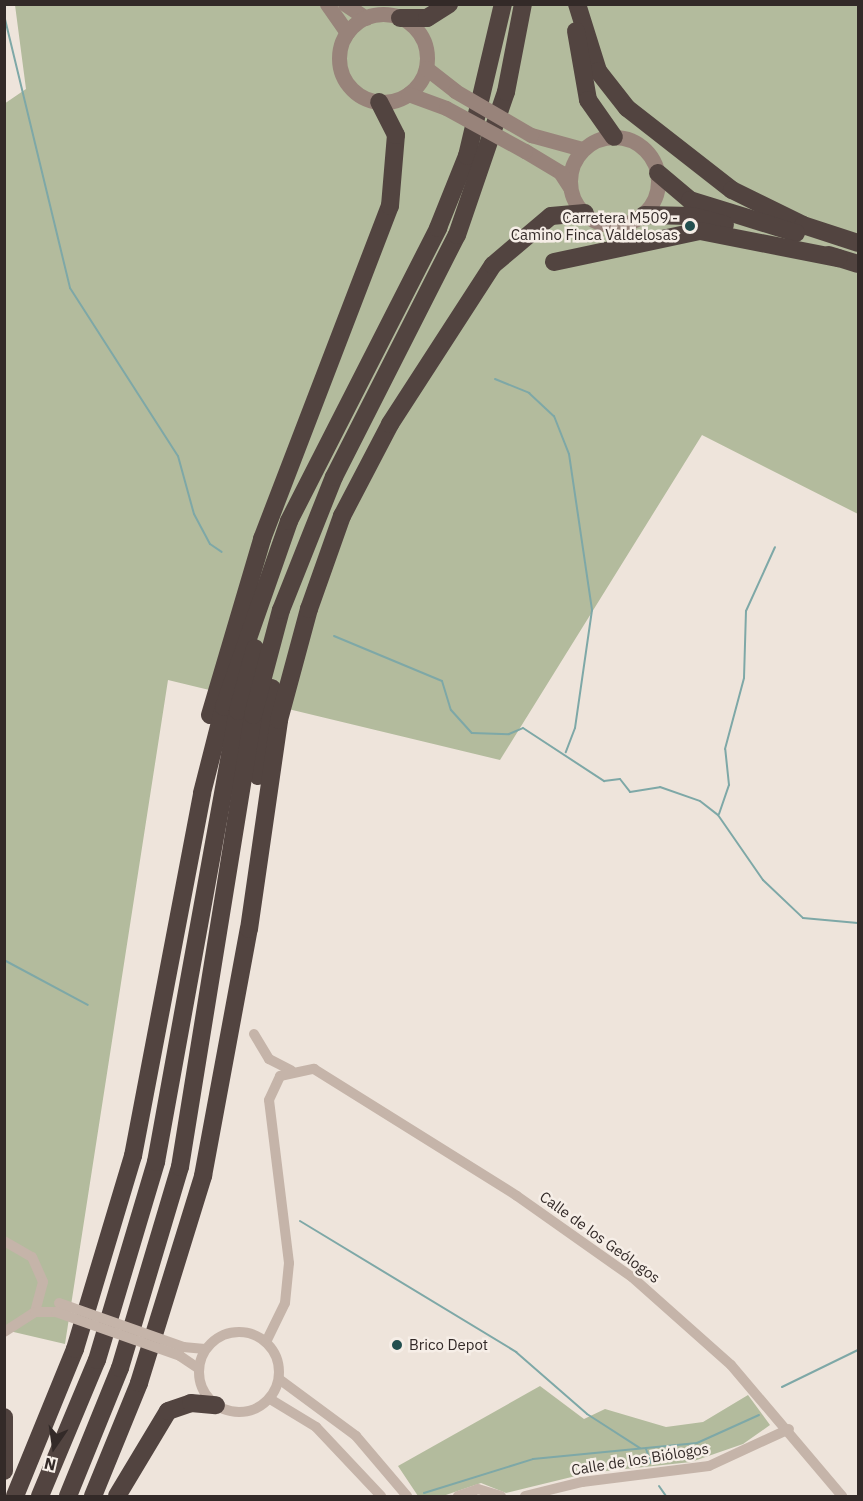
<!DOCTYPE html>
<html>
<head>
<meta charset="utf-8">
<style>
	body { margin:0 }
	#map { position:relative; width:863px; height:1501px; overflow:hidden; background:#eee4db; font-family:"IBM Plex Sans",sans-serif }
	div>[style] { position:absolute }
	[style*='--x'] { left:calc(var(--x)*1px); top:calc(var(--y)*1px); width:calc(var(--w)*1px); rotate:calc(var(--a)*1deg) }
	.green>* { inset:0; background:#b3bb9d }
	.stream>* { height:2px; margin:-1px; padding:0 1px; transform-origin:1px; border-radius:1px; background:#7ea8a7 }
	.street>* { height:10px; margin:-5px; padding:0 5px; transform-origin:5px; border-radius:5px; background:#c5b4a9 }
	.street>.ring { margin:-5px; padding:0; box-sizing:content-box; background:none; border:10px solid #c5b4a9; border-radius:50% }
	.secondary>* { height:15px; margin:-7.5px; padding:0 7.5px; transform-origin:7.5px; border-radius:7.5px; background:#98837a }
	.secondary>.ring { margin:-7.5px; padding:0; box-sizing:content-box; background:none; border:15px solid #98837a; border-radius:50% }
	.highway>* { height:18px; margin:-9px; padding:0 9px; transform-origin:9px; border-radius:9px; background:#524440 }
	.street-bridge>* { height:10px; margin:-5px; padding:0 5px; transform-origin:5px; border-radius:5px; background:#c5b4a9 }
	.secondary-bridge>* { height:15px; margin:-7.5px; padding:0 7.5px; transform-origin:7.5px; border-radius:7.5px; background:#98837a }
	.dots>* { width:16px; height:16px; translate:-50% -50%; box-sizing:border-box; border:3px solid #f6eee7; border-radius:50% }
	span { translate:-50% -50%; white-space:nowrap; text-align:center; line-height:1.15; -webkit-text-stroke:5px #f6eee7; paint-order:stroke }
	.poi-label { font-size:15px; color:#332a28 }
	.right { translate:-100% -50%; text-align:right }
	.left { translate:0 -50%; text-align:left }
	.street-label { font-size:15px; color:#332a28 }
	.frame { position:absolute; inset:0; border:6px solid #332a28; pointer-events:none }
	.north { position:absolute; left:24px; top:1417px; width:60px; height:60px; -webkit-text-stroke:4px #f6eee7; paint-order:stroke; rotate:193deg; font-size:16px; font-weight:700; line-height:24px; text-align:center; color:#332a28 }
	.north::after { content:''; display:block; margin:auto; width:21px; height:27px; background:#332a28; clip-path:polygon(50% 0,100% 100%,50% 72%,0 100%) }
</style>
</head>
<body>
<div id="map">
	<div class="green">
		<i style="clip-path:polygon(15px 5px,858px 5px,858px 514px,702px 435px,500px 760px,168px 680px,65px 1344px,5px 1330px,4px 104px,26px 89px)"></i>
		<i style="clip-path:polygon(540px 1386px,584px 1419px,605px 1409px,666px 1427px,703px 1422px,748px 1395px,770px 1425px,743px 1444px,691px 1462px,588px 1473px,506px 1493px,481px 1483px,443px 1496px,418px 1496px,398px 1466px)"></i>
	</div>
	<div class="stream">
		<i style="--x:4;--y:15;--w:281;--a:76.4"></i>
		<i style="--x:70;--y:288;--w:200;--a:57.3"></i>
		<i style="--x:178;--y:456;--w:60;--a:74.6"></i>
		<i style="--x:194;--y:514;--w:34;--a:62"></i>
		<i style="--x:210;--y:544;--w:14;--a:34"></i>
		<i style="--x:495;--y:379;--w:37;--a:22"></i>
		<i style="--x:529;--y:393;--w:34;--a:43"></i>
		<i style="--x:554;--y:416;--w:41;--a:68.5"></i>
		<i style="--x:569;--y:454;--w:158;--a:81.6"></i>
		<i style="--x:592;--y:610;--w:119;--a:98.2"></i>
		<i style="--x:575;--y:728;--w:26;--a:111"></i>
		<i style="--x:334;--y:636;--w:117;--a:22.6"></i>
		<i style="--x:442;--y:681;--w:30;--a:73"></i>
		<i style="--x:451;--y:710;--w:31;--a:48"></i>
		<i style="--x:472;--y:733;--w:37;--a:2"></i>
		<i style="--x:509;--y:734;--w:15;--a:-23"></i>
		<i style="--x:523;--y:728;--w:97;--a:33.2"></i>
		<i style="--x:604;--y:781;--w:16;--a:-7"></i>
		<i style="--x:620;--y:779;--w:16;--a:52"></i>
		<i style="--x:630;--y:792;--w:30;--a:-9"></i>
		<i style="--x:660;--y:787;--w:42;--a:19.3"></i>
		<i style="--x:700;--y:801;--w:23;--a:38"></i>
		<i style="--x:718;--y:815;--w:79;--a:55.3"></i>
		<i style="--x:763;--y:880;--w:55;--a:43.5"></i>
		<i style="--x:803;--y:918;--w:55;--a:5.2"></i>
		<i style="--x:719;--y:814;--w:31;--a:-71"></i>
		<i style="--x:729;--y:785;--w:36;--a:-96"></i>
		<i style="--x:725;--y:749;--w:73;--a:-75"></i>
		<i style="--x:744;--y:678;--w:67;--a:-88.3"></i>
		<i style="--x:746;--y:611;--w:70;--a:-65.6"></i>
		<i style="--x:4;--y:960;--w:95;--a:28.2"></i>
		<i style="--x:300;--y:1221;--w:253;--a:31.2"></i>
		<i style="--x:516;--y:1352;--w:94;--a:41.1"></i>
		<i style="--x:587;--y:1414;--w:63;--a:32.7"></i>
		<i style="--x:782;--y:1387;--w:85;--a:-26"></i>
		<i style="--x:646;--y:1449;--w:15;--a:70"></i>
		<i style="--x:659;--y:1486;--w:12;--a:55"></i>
		<i style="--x:424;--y:1493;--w:114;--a:-17.3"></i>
		<i style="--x:533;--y:1459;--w:165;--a:-5.6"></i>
		<i style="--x:697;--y:1443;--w:68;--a:-24.3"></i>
	</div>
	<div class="street">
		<i style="--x:254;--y:1034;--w:29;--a:59"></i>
		<i style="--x:269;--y:1059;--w:25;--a:27"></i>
		<i style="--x:4;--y:1241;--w:32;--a:30"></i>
		<i style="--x:32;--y:1257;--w:27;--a:66"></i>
		<i style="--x:43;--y:1282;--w:31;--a:105"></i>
		<i style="--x:35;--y:1312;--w:37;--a:147"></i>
		<i style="--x:35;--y:1312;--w:21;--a:0"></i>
		<i class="ring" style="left:199px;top:1332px;width:70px;height:70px"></i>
		<i style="--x:266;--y:1342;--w:43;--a:-64"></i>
		<i style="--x:285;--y:1303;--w:40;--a:-84.3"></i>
		<i style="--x:289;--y:1263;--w:164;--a:-97"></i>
		<i style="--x:269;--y:1100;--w:26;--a:-65"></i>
		<i style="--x:280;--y:1076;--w:35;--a:-12"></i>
		<i style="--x:314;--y:1069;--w:239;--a:32"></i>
		<i style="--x:517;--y:1196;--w:141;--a:35.2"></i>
		<i style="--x:632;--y:1277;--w:132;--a:41.6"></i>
		<i style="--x:731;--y:1365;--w:172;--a:49.7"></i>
		<i style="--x:183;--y:1347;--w:22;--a:5"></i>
		<i style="--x:180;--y:1356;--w:23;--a:34"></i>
		<i style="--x:279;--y:1379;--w:96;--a:36.5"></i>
		<i style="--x:356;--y:1436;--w:79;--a:49.6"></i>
		<i style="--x:270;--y:1399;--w:54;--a:31.3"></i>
		<i style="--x:316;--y:1427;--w:95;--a:46.7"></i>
		<i style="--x:458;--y:1496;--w:21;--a:-19"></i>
		<i style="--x:478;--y:1489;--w:24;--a:17"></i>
		<i style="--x:525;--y:1496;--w:59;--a:-13.8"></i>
		<i style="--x:582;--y:1482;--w:128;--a:-7.2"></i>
		<i style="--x:709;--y:1466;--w:88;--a:-24.8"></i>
	</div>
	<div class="secondary">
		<i style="--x:327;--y:4;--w:35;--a:55"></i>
		<i style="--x:345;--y:4;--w:25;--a:34"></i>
		<i class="ring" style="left:339px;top:14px;width:73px;height:73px"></i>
		<i style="--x:426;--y:68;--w:37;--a:38"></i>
		<i style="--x:408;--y:94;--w:40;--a:20.2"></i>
		<i style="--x:531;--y:135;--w:53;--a:15.4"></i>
		<i class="ring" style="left:570px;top:137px;width:73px;height:73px"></i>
		<i style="--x:525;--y:151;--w:41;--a:31"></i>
		<i style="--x:560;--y:172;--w:17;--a:57"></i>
	</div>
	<div class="highway">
		<i style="--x:577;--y:4;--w:70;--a:72.6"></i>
		<i style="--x:598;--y:71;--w:47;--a:51.9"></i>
		<i style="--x:627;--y:108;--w:133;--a:38"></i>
		<i style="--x:732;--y:190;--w:79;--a:26.2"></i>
		<i style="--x:803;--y:225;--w:58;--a:18.1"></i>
		<i style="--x:400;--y:18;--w:27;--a:0"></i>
		<i style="--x:427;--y:18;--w:26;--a:-32"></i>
		<i style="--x:576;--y:31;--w:70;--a:80.1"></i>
		<i style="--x:588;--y:100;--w:45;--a:54.9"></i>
		<i style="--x:658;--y:173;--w:42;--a:40.2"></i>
		<i style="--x:690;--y:200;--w:111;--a:17.3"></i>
		<i style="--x:644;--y:215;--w:48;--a:1.2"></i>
		<i style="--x:692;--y:216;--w:34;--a:15"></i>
		<i style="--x:829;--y:255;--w:30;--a:17"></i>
		<i style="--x:554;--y:262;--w:149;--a:-12"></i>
		<i style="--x:700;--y:231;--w:141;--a:11.1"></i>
		<i style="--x:210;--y:715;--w:184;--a:-73.5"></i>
		<i style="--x:262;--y:539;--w:357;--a:-69"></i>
		<i style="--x:390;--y:206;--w:71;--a:-85.2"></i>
		<i style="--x:396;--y:135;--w:37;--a:-117"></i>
		<i style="--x:258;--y:776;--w:89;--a:-81"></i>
		<i style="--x:4;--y:1417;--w:54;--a:90"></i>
		<i style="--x:15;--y:1496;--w:159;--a:-67.8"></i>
		<i style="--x:75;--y:1349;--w:202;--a:-73.3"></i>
		<i style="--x:133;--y:1156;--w:369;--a:-79.2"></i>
		<i style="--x:202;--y:793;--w:89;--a:-75.7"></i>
		<i style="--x:224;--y:707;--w:197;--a:-70.7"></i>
		<i style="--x:289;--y:521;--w:329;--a:-63"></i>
		<i style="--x:438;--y:228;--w:78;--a:-68.1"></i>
		<i style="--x:467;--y:156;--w:156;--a:-76.7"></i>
		<i style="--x:40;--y:1496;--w:147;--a:-67.3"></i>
		<i style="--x:97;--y:1360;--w:207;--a:-73.4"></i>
		<i style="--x:156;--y:1162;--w:458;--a:-79.7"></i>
		<i style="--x:238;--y:711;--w:65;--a:-74.9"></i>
		<i style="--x:68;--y:1496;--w:138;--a:-67.9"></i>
		<i style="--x:120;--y:1368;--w:210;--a:-73.4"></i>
		<i style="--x:180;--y:1167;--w:458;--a:-80.8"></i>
		<i style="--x:253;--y:715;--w:109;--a:-75.1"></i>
		<i style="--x:281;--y:610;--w:143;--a:-68.3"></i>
		<i style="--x:334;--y:477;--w:271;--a:-63.1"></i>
		<i style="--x:457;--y:235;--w:151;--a:-71.1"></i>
		<i style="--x:506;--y:92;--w:90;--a:-79.1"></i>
		<i style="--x:93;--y:1496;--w:122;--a:-67.8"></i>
		<i style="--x:139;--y:1383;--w:217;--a:-72.8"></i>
		<i style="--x:203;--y:1176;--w:251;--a:-79.5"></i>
		<i style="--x:249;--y:929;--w:211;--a:-81.8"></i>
		<i style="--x:279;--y:720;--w:115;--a:-74.9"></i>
		<i style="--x:309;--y:609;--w:99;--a:-70.5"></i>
		<i style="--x:342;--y:516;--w:104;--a:-62.4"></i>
		<i style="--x:390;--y:424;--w:189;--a:-57.1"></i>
		<i style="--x:493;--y:265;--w:76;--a:-40.2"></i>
		<i style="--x:551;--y:216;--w:34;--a:-5"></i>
		<i style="--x:117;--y:1496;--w:99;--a:-59"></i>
		<i style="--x:168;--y:1411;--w:24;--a:-19"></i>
		<i style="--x:191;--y:1403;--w:25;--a:5"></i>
	</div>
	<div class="street-bridge">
		<i style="--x:59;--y:1303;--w:132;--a:19.5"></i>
		<i style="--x:56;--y:1312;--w:132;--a:19.5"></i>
	</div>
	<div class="secondary-bridge">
		<i style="--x:455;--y:91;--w:88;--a:30.1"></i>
		<i style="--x:446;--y:108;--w:90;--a:28.6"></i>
	</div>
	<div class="dots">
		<i style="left:690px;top:226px;background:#224f4f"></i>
		<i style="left:397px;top:1345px;background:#224f4f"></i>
	</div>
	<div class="poi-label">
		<span class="right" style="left:678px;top:226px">Carretera M509 -<br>Camino Finca Valdelosas</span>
		<span class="left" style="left:409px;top:1345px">Brico Depot</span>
	</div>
	<div class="street-label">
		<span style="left:600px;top:1237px;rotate:36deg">Calle de los Geólogos</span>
		<span style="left:640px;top:1459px;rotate:-9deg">Calle de los Biólogos</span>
	</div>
	<div class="frame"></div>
	<div class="north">N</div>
</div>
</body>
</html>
